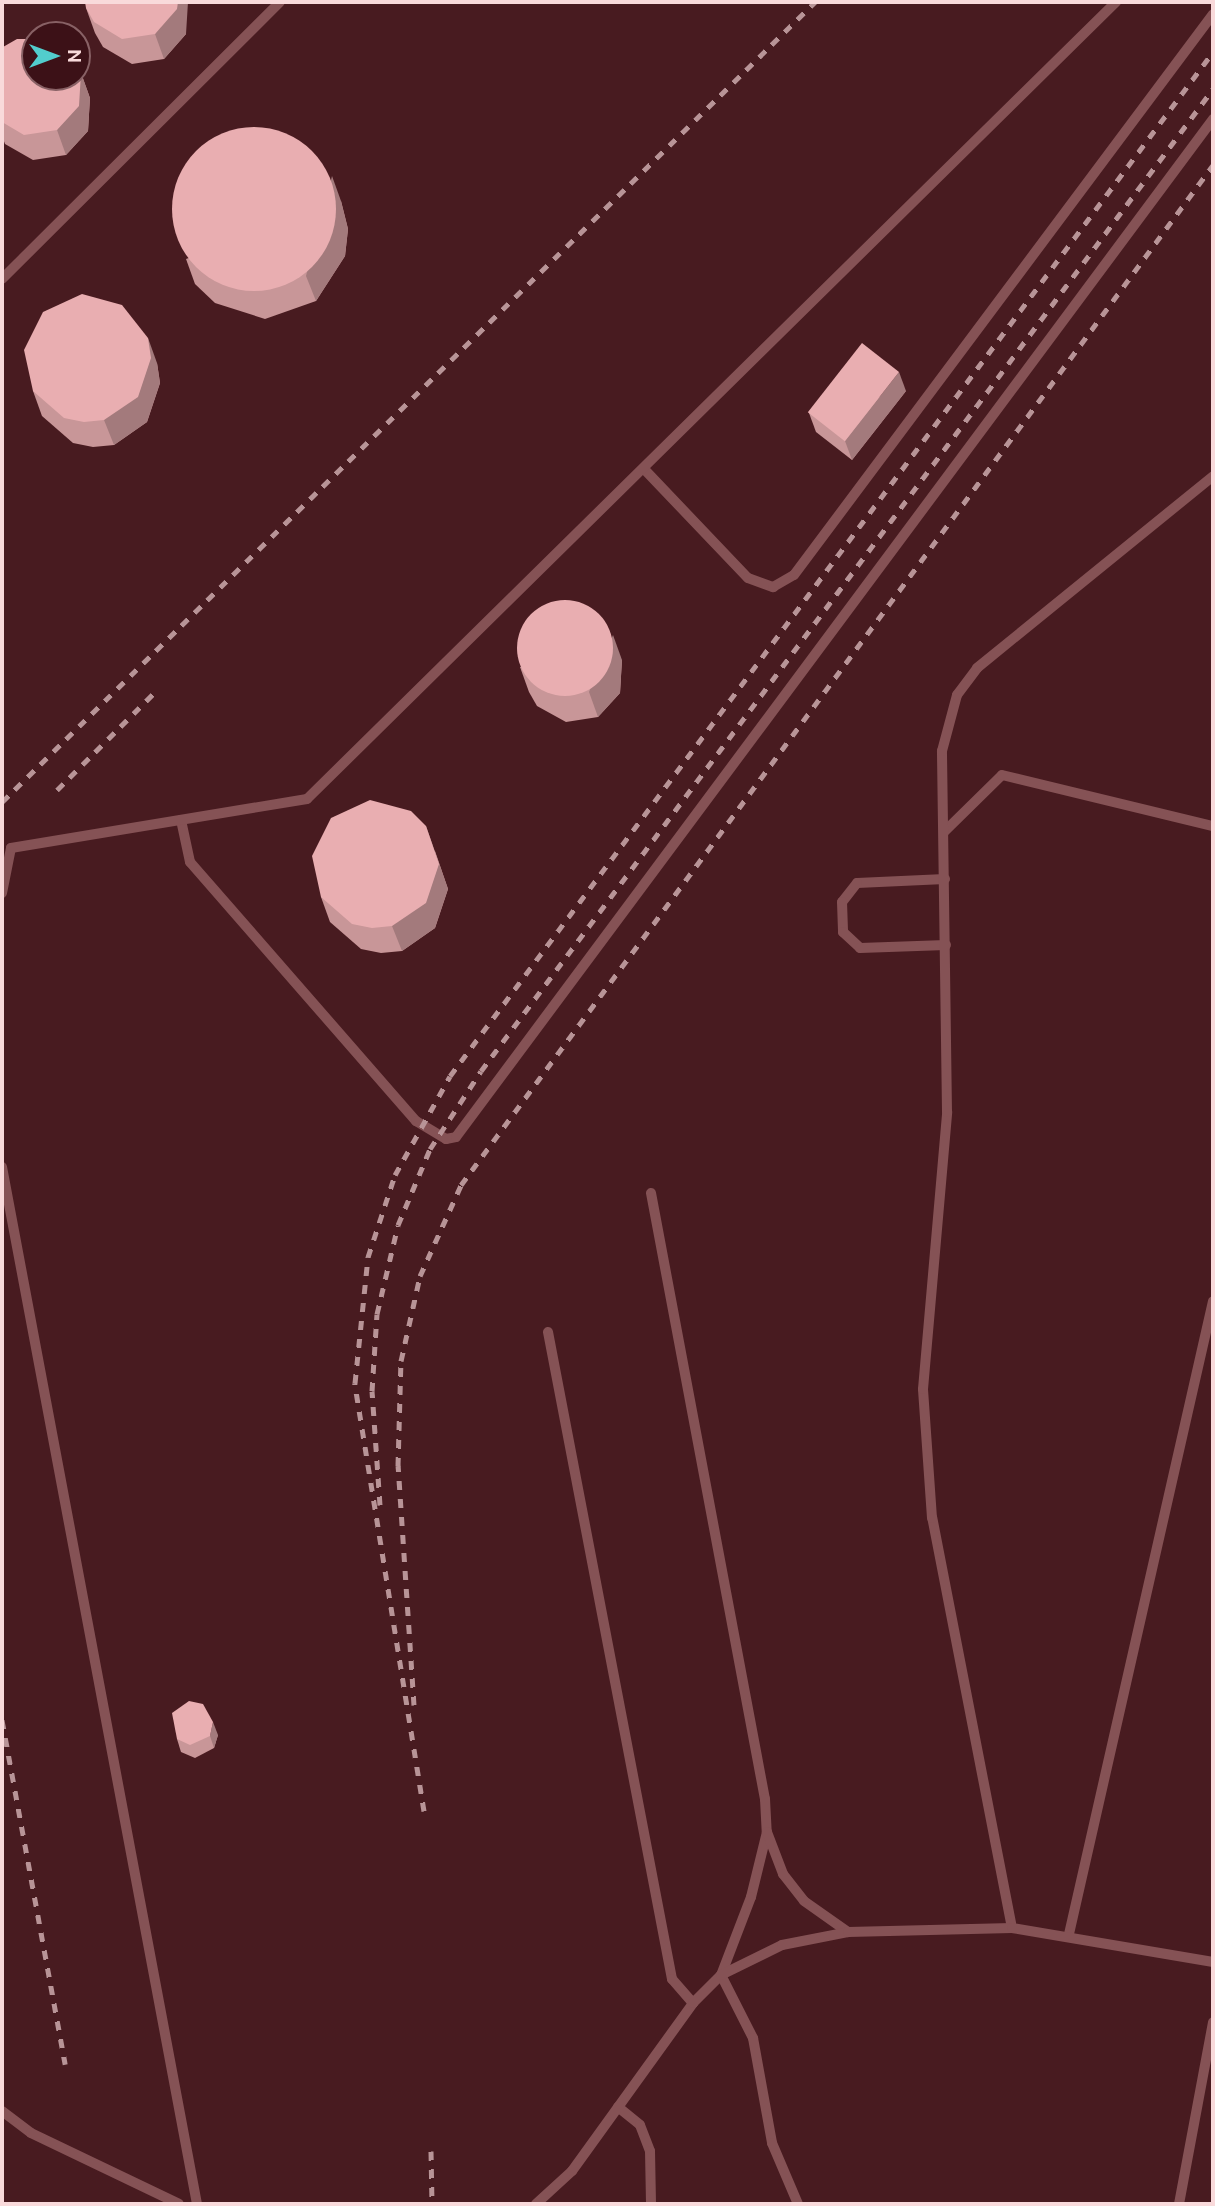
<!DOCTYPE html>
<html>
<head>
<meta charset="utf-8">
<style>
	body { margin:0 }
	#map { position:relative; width:1215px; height:2206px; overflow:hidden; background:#481b20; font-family:Ubuntu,sans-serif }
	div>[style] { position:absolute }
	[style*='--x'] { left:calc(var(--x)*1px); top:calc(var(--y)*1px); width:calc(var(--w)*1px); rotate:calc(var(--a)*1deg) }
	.service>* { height:10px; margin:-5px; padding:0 5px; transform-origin:5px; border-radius:5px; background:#855255 }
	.rail>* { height:5px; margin-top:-2.5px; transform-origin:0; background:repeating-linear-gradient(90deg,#b89497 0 9px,transparent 0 18px) }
	.wall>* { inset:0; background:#c89698 }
	.shaded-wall>* { inset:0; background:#a37a7c }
	.building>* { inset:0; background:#e9aeb1; transform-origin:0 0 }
	.round { border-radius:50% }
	span { translate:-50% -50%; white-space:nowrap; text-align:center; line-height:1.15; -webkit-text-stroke:7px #3c1117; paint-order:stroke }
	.frame { position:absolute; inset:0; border:4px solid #f9dadb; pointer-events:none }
	.north { position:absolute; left:21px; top:21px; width:70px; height:70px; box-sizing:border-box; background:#3c1117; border:2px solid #886165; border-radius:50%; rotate:90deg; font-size:19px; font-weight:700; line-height:28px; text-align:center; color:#f9dadb }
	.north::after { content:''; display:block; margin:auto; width:24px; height:32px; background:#52cdcd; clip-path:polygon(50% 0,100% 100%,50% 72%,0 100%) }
</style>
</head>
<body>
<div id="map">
	<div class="service">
		<i style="--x:2;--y:279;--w:392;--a:-44.9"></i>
		<i style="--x:645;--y:470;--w:149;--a:46.4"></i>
		<i style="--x:748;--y:578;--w:27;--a:20"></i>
		<i style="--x:773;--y:587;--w:24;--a:-30"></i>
		<i style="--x:794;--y:575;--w:700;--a:-53.24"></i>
		<i style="--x:181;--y:820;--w:43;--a:77.9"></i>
		<i style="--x:190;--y:862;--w:344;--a:48.9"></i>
		<i style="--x:416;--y:1121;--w:35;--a:31"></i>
		<i style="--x:446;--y:1139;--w:10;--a:-11"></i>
		<i style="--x:456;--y:1137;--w:1269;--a:-53.36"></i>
		<i style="--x:944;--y:832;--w:81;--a:-44.5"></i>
		<i style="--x:1002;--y:775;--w:217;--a:13.6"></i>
		<i style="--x:945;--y:879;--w:88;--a:177.4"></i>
		<i style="--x:857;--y:883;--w:24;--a:128"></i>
		<i style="--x:842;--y:902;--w:30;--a:88"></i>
		<i style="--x:843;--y:932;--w:23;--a:43"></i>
		<i style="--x:860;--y:948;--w:86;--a:-2"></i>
		<i style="--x:2;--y:893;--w:46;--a:-78.7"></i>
		<i style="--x:11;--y:848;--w:300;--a:-9.4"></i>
		<i style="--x:307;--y:799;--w:1136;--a:-44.57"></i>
		<i style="--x:2;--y:1167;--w:1055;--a:79.35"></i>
		<i style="--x:651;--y:1193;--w:617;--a:79.35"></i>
		<i style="--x:765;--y:1799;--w:33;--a:87"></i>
		<i style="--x:767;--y:1832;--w:67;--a:103.8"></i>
		<i style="--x:751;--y:1897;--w:84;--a:111"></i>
		<i style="--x:721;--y:1975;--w:71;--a:63.1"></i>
		<i style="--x:753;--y:2038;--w:107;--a:79.7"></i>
		<i style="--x:772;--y:2143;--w:66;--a:66.9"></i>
		<i style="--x:548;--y:1332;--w:659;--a:79.15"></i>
		<i style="--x:672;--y:1979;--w:32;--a:49"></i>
		<i style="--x:767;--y:1832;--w:45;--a:69.1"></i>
		<i style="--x:783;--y:1874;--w:34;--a:52"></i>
		<i style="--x:804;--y:1901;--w:54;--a:35.2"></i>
		<i style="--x:1012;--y:1928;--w:418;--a:-101"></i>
		<i style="--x:932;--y:1518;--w:129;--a:-94"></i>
		<i style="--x:923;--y:1389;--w:278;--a:-85"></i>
		<i style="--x:947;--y:1112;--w:361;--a:-90.8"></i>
		<i style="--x:942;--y:751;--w:58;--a:-75"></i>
		<i style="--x:957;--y:695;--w:34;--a:-53"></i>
		<i style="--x:977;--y:668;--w:304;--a:-39.1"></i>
		<i style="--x:1069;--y:1934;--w:649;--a:-77.18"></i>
		<i style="--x:618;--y:2107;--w:28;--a:39"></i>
		<i style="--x:640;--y:2125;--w:28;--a:69"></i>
		<i style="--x:650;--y:2151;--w:53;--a:88.9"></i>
		<i style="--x:2;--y:2111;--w:36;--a:37"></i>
		<i style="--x:31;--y:2133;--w:164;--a:25.6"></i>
		<i style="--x:536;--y:2204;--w:49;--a:-42.5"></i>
		<i style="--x:572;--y:2171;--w:207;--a:-54.2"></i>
		<i style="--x:693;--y:2003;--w:40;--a:-45"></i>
		<i style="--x:721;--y:1975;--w:68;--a:-26.2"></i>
		<i style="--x:782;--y:1945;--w:67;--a:-11.1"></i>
		<i style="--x:848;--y:1932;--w:164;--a:-1.4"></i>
		<i style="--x:1012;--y:1928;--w:204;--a:9.6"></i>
		<i style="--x:1179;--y:2204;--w:185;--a:-79.4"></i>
	</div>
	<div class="rail">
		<i style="--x:57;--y:790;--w:137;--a:-45"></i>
		<i style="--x:2;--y:802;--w:1141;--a:-44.54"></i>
		<i style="--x:380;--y:1505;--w:114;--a:-94"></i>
		<i style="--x:372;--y:1391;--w:77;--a:-86.3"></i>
		<i style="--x:377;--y:1314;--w:91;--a:-76.7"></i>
		<i style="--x:398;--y:1225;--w:82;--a:-67.2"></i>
		<i style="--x:430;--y:1149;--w:93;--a:-56.8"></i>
		<i style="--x:481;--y:1071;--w:1225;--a:-53.3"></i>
		<i style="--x:414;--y:1705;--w:240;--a:-93.8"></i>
		<i style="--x:398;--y:1466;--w:105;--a:-88.4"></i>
		<i style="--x:401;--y:1361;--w:87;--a:-77.4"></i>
		<i style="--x:420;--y:1276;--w:100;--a:-65.7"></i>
		<i style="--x:461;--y:1185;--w:1267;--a:-53.6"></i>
		<i style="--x:2;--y:1720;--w:350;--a:79.6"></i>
		<i style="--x:424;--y:1811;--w:434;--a:-99.2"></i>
		<i style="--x:355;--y:1383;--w:127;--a:-84.1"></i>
		<i style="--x:368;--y:1257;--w:86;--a:-71.8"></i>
		<i style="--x:395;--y:1175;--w:113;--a:-60.9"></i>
		<i style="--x:450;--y:1076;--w:1277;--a:-53.31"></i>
		<i style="--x:431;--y:2151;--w:53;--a:88.9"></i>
	</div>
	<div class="wall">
		<i style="clip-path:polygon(86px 8px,186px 34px,164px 59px,132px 64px,103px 47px,95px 33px)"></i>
		<i style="clip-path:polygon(2px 49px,81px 73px,90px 98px,88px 131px,66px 155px,33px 160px,5px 144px,2px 136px)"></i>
		<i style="clip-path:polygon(341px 201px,348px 229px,345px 256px,316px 301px,265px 319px,215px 303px,195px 284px,186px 259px)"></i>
		<i style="clip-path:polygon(157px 363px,160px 383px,147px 422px,114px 445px,93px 447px,73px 443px,42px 416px,33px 391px)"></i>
		<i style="clip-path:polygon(906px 391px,852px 460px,816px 432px,809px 413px)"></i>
		<i style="clip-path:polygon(622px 660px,620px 693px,598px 717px,566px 722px,537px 706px,529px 692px,520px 667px)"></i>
		<i style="clip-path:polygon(435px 851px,448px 889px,435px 928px,402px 951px,381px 953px,361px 949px,330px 922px,321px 897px)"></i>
		<i style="clip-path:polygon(218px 1735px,214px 1748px,195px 1758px,181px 1752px,177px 1739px)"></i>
	</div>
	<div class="shaded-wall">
		<i style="clip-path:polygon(178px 2px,188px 2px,186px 34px,164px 59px,155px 34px)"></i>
		<i style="clip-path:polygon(81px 73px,90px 98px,88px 131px,66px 155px,57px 130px)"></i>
		<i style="clip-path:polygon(332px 176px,341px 201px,348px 229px,345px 256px,316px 301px,306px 276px)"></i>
		<i style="clip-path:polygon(148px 338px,157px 363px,160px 383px,147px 422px,114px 445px,104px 420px)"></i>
		<i style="clip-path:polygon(899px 372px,906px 391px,852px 460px,845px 441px)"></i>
		<i style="clip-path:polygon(613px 635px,622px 660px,620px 693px,598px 717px,589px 692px)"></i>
		<i style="clip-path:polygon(426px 826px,448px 889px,435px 928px,402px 951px,392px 926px)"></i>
		<i style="clip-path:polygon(213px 1722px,218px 1735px,214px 1748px,210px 1736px)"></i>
	</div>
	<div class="building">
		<i style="clip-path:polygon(85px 2px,178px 2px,177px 9px,155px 34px,122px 39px,94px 22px,86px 8px)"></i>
		<i style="clip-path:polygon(17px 39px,35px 39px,35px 77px,77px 77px,77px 68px,81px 73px,79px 106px,57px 130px,24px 135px,2px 122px,2px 49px,3px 47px)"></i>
		<i class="round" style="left:172px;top:127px;width:164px;height:164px"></i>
		<i style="clip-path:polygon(82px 294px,122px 305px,148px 338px,151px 358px,138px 397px,104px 420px,84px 422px,64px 418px,33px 391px,24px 350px,43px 312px)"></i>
		<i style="left:862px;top:343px;width:47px;height:88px;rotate:38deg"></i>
		<i class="round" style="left:517px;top:600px;width:96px;height:96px"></i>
		<i style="clip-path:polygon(370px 800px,411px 811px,426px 826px,439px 864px,426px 903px,392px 926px,372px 928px,352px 924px,321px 897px,312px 856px,331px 818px)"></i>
		<i style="clip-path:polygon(189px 1701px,203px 1704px,213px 1722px,210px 1736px,190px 1745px,177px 1739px,172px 1713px)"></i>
	</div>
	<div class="frame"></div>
	<div class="north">N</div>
</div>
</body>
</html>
